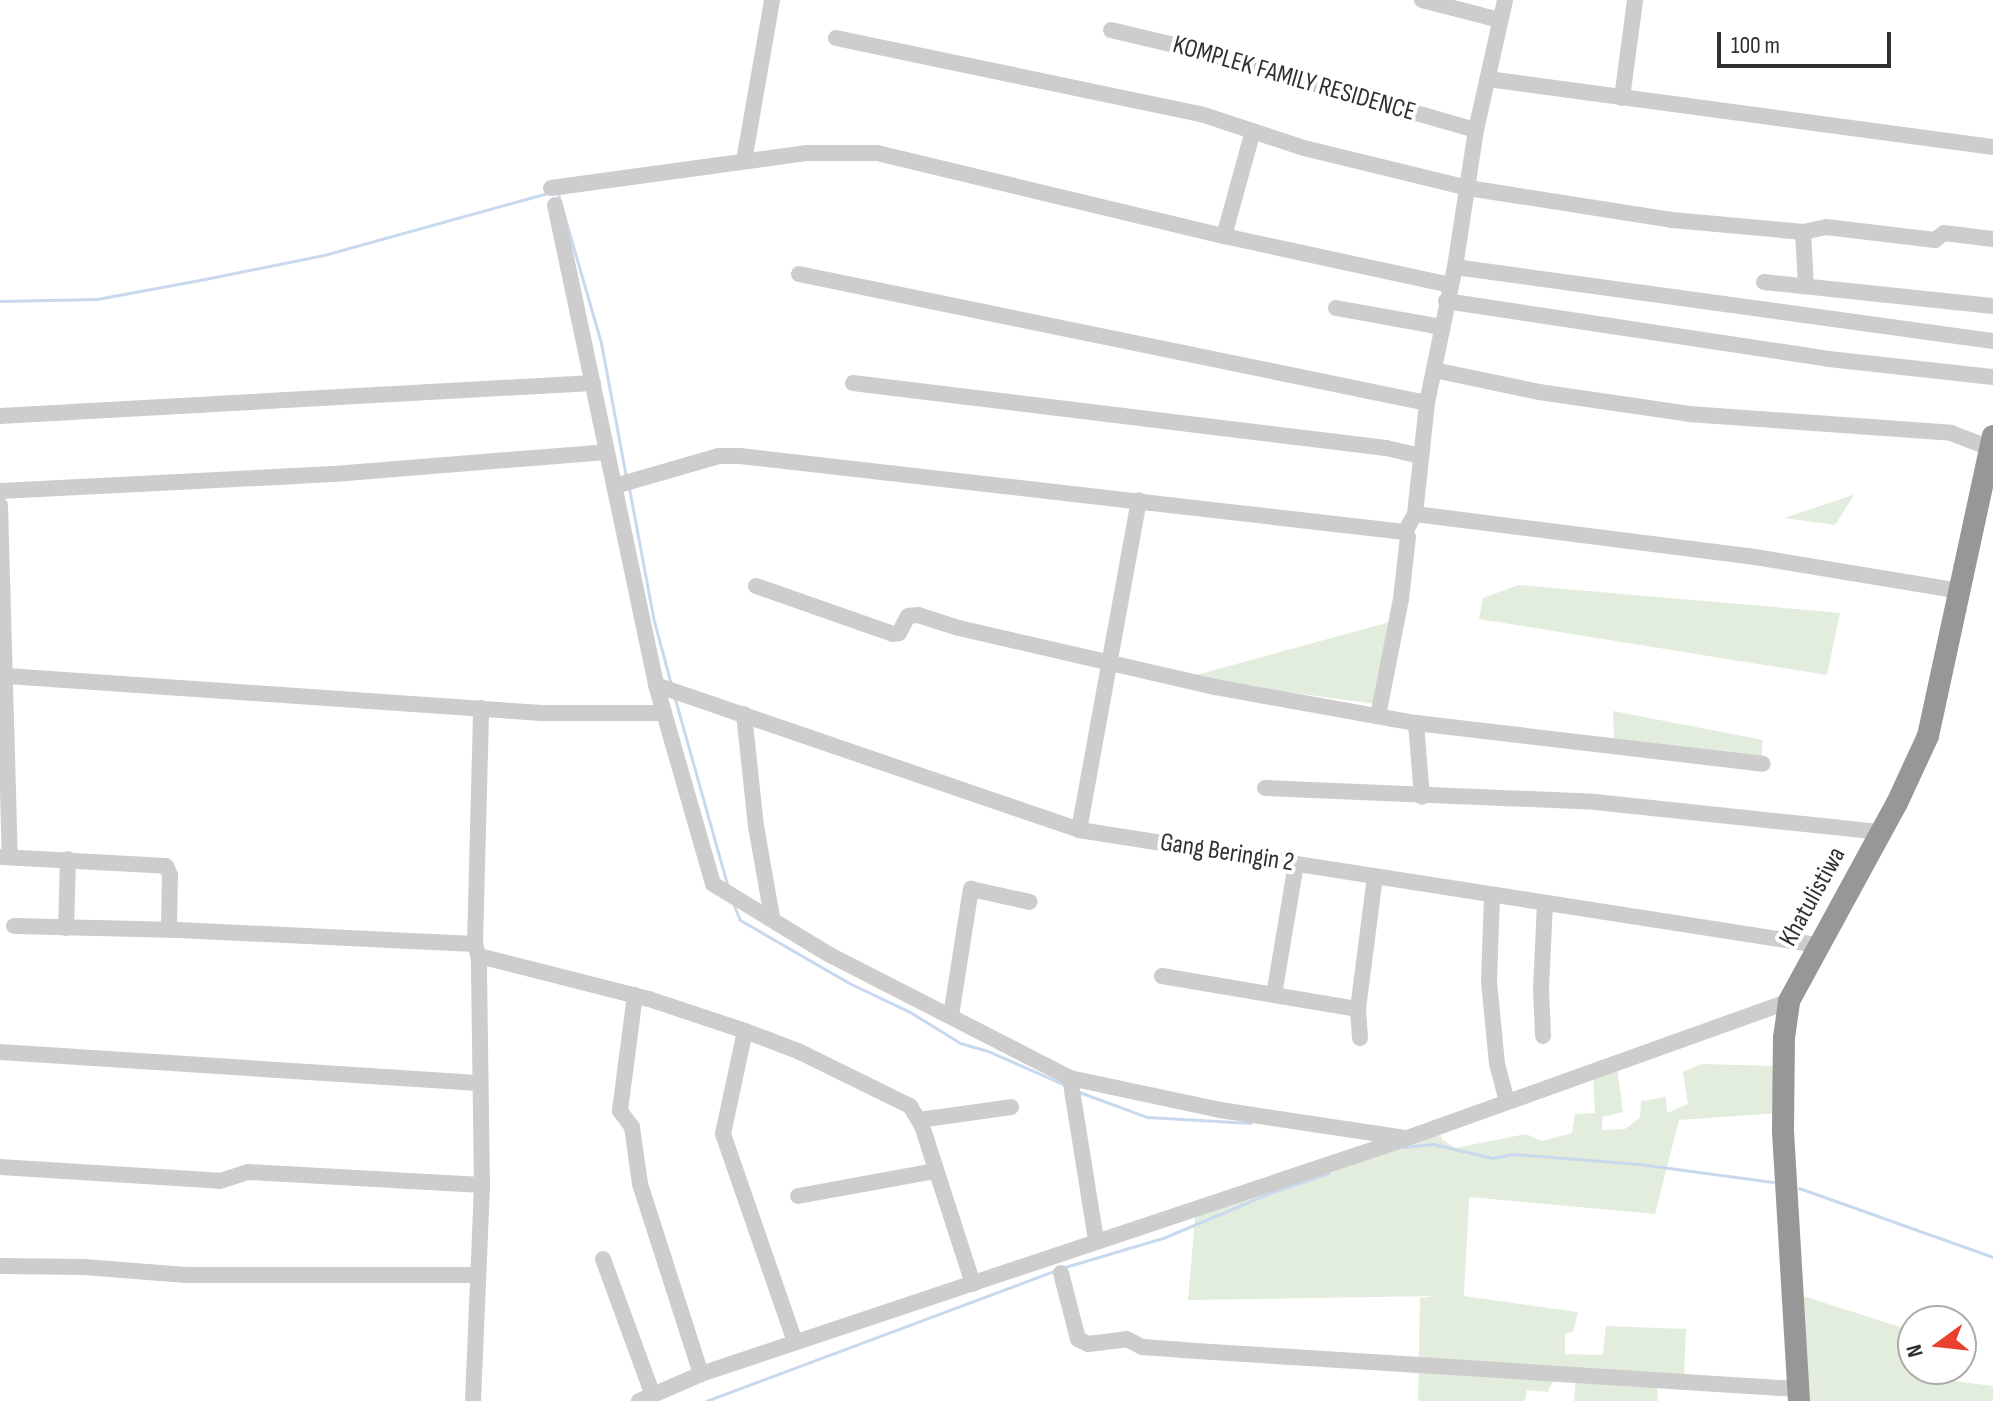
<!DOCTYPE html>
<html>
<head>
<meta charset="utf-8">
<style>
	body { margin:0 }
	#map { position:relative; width:1993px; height:1401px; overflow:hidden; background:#fff; font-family:"Sofia Sans Condensed",sans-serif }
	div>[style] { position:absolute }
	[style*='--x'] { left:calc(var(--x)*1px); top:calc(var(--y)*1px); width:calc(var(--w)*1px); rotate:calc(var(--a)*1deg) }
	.green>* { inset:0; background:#e3eddd }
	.stream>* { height:3px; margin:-1.5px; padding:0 1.5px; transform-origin:1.5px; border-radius:1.5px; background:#c9d9ed }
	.minor>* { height:16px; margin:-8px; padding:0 8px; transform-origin:8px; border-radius:8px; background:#cdcdcd }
	.highway>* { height:22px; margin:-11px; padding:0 11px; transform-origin:11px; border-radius:11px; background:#979797 }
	span { translate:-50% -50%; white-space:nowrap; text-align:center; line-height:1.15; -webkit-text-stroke:8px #fff; paint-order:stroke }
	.street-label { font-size:26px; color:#303030 }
	.north { position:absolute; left:1897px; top:1305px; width:80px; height:80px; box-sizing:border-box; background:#fff; border:2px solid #acacac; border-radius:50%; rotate:255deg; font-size:22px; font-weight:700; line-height:32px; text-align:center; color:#303030 }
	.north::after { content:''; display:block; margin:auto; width:28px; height:36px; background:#e9402f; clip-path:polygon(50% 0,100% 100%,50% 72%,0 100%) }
	.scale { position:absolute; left:1717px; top:32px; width:174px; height:36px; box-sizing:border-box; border:4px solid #303030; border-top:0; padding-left:10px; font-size:24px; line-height:28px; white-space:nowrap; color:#303030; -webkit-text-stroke:6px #fff; paint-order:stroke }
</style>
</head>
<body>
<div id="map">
	<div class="green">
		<i style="clip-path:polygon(1854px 495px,1835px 525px,1784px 518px,1853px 495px)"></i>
		<i style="clip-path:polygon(1518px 585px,1831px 612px,1840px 613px,1827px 675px,1479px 619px,1483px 598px)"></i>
		<i style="clip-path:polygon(1401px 619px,1383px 705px,1185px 678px)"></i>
		<i style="clip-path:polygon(1613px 711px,1763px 740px,1761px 762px,1614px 741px)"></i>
		<i style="clip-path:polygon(1701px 1064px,1778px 1066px,1779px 1113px,1679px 1120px,1655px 1214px,1469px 1197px,1464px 1296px,1578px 1312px,1573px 1332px,1565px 1333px,1565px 1354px,1603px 1355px,1606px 1326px,1686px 1329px,1684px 1379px,1656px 1377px,1658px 1401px,1574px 1401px,1576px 1375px,1558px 1371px,1548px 1392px,1527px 1390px,1525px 1401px,1418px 1401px,1420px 1298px,1434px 1296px,1188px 1300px,1196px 1206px,1438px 1127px,1442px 1139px,1455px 1148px,1526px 1134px,1542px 1141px,1572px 1133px,1575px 1114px,1595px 1113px,1593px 1075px,1617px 1067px,1623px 1112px,1602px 1117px,1602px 1130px,1625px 1129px,1640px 1118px,1641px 1101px,1666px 1097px,1667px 1113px,1688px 1104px,1683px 1072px)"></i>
		<i style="clip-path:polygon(1790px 1292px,1913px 1331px,1913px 1369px,1938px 1369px,1939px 1379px,1993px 1386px,1993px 1401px,1797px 1401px)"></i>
	</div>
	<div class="stream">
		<i style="--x:558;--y:194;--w:155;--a:73.9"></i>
		<i style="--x:601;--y:343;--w:136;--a:79.4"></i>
		<i style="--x:0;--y:301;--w:97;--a:-1.2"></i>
		<i style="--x:97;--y:299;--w:110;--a:-10.5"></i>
		<i style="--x:205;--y:279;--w:121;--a:-11.4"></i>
		<i style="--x:324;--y:255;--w:231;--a:-15.5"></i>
		<i style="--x:629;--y:488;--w:135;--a:79.4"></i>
		<i style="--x:654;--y:621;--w:65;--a:74.9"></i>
		<i style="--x:675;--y:699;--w:192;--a:74.3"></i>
		<i style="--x:733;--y:903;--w:18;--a:68"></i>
		<i style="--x:740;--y:920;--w:128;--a:30"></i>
		<i style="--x:851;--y:984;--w:65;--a:25.4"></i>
		<i style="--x:910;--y:1012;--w:59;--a:31.8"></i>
		<i style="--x:960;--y:1043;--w:29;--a:16"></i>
		<i style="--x:988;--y:1051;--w:84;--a:23.8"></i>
		<i style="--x:1079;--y:1092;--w:72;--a:20.2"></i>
		<i style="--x:1147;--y:1117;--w:104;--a:3.3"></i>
		<i style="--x:1404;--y:1147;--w:29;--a:-6"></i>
		<i style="--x:1433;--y:1144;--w:61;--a:13.3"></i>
		<i style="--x:1492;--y:1158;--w:21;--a:-11"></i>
		<i style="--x:1513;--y:1154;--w:126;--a:4.5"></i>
		<i style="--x:1639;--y:1164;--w:135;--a:7.7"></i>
		<i style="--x:1799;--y:1188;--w:206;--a:19.6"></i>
		<i style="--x:1065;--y:1267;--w:102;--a:-16.5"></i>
		<i style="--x:1163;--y:1238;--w:113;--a:-22.9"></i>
		<i style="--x:1267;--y:1194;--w:65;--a:-18.7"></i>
		<i style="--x:706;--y:1401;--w:371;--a:-20.5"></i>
	</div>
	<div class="minor">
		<i style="--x:1422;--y:0;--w:81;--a:14.4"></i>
		<i style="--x:1111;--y:30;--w:91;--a:13.3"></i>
		<i style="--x:1200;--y:51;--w:287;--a:16"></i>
		<i style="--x:836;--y:38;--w:373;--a:11.8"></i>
		<i style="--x:1201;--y:114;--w:108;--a:18.3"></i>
		<i style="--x:1304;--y:148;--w:169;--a:13.7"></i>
		<i style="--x:1468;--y:188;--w:206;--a:8.9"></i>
		<i style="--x:1672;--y:220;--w:132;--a:5.2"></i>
		<i style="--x:1803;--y:232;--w:24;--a:-12"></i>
		<i style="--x:1826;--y:227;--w:110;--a:6.8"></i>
		<i style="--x:1935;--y:240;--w:11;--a:-38"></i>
		<i style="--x:1944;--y:233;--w:49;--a:7"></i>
		<i style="--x:1488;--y:79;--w:510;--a:7.67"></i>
		<i style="--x:1622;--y:98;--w:99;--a:-82.4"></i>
		<i style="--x:744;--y:161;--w:163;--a:-80.1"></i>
		<i style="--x:551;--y:188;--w:257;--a:-7.8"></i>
		<i style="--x:806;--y:153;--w:71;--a:0"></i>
		<i style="--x:877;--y:153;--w:357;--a:13.5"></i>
		<i style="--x:1224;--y:236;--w:231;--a:12.2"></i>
		<i style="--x:555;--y:205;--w:491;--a:78.1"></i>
		<i style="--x:656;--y:685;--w:207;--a:74"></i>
		<i style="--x:713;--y:884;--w:137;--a:31.3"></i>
		<i style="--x:830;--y:955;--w:270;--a:27.1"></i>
		<i style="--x:1803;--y:232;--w:53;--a:86.8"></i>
		<i style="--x:1224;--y:236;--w:109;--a:-74.6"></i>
		<i style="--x:1455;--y:267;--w:543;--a:7.83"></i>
		<i style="--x:799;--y:274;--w:641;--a:11.61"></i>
		<i style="--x:1764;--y:282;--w:230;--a:6"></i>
		<i style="--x:1446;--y:301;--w:387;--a:8.6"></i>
		<i style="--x:1829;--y:359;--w:165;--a:6.3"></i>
		<i style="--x:1336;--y:308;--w:108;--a:10.2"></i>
		<i style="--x:1434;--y:370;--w:107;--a:11.8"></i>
		<i style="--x:1539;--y:392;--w:152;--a:8.3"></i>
		<i style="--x:1689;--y:414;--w:263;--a:4.1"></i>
		<i style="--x:1951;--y:433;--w:42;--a:21"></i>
		<i style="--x:853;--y:383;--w:537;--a:6.95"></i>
		<i style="--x:1386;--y:448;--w:36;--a:13"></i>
		<i style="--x:0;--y:416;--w:594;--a:-3.19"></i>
		<i style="--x:615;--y:486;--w:108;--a:-16.1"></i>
		<i style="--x:719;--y:456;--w:21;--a:0"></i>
		<i style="--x:740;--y:456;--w:669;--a:6.52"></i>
		<i style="--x:0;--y:491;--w:334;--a:-2.9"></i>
		<i style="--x:334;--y:474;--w:273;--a:-4.6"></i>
		<i style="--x:0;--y:505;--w:352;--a:88.4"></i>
		<i style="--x:1415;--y:514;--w:337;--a:7.2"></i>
		<i style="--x:1749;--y:556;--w:215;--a:9.4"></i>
		<i style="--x:756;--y:586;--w:145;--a:19.3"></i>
		<i style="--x:893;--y:634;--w:6;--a:-9"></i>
		<i style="--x:899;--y:633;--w:19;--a:-62"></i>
		<i style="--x:908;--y:616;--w:10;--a:-6"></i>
		<i style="--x:918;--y:615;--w:43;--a:17.6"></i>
		<i style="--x:959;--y:628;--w:263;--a:13"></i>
		<i style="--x:1215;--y:687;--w:204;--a:10.2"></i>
		<i style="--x:1416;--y:723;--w:349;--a:6.7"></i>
		<i style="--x:7;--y:676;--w:536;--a:3.96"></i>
		<i style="--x:542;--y:713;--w:122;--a:0"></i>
		<i style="--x:656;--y:685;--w:447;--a:18.9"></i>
		<i style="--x:1079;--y:830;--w:747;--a:8.86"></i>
		<i style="--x:744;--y:714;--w:113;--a:83.9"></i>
		<i style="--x:756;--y:826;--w:92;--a:80"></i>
		<i style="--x:1378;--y:716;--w:119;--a:-78.9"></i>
		<i style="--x:1401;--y:599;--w:62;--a:-83.6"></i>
		<i style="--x:1408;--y:537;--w:6;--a:-121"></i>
		<i style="--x:1405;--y:532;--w:21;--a:-61"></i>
		<i style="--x:1415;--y:514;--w:112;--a:-83.8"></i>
		<i style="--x:1427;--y:403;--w:139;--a:-78.4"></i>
		<i style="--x:1455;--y:267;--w:139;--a:-81.3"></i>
		<i style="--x:1476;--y:130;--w:133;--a:-77.4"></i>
		<i style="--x:1416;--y:723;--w:74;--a:85.4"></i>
		<i style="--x:1265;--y:788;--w:330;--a:2.4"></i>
		<i style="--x:1595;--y:802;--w:288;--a:6"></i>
		<i style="--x:1079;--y:830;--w:335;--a:-79.7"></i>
		<i style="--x:2;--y:857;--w:164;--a:3.1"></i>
		<i style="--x:166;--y:866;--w:10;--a:66"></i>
		<i style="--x:170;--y:875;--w:54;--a:91.1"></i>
		<i style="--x:1492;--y:896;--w:86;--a:92"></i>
		<i style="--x:1489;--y:982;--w:82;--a:84.4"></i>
		<i style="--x:1497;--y:1064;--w:38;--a:75"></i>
		<i style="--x:14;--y:926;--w:164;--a:1.4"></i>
		<i style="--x:178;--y:930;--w:297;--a:2.7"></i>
		<i style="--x:66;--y:928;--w:69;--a:-88.3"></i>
		<i style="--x:478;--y:955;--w:11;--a:-105"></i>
		<i style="--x:475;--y:944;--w:236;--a:-88.5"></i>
		<i style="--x:1162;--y:976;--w:199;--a:9.6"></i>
		<i style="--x:635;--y:995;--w:117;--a:97.4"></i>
		<i style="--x:620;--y:1111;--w:20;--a:53"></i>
		<i style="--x:632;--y:1127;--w:58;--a:82"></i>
		<i style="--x:640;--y:1184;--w:200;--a:72.2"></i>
		<i style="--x:1274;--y:995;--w:133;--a:-80.5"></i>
		<i style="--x:951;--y:1016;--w:129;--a:-81.1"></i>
		<i style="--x:971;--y:889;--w:60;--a:12.4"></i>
		<i style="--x:745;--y:1031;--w:105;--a:102.1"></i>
		<i style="--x:723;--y:1134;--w:220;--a:70.9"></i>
		<i style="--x:1543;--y:1036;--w:48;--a:-92.4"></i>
		<i style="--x:1541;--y:988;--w:85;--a:-87.3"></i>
		<i style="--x:1360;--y:1038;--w:29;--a:-94"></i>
		<i style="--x:1358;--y:1009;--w:134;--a:-82.7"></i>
		<i style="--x:0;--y:1052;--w:479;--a:3.7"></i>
		<i style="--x:919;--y:1120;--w:93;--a:-8"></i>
		<i style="--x:0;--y:1167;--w:220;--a:3.6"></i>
		<i style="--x:220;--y:1181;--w:29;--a:-18"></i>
		<i style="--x:248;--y:1172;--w:234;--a:3.2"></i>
		<i style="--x:798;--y:1196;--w:140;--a:-10.3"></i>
		<i style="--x:1096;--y:1240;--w:164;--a:-99.1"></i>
		<i style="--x:1070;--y:1078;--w:153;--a:12"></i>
		<i style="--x:1220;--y:1110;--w:187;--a:8.6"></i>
		<i style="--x:603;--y:1259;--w:146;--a:69.9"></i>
		<i style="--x:0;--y:1266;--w:84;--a:0.7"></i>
		<i style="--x:84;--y:1267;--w:102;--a:4.5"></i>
		<i style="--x:186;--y:1275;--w:291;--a:0"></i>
		<i style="--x:1061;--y:1273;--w:68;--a:75.6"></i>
		<i style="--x:1078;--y:1339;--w:11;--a:27"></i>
		<i style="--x:1088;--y:1344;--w:39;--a:-7"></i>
		<i style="--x:1127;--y:1339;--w:17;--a:28"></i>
		<i style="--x:1142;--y:1347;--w:39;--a:4"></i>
		<i style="--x:1181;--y:1350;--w:618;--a:3.62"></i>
		<i style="--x:473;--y:1401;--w:216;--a:-87.6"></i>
		<i style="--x:482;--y:1185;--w:229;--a:-90.8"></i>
		<i style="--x:479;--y:956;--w:175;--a:14.2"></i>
		<i style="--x:649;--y:999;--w:101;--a:18.4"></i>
		<i style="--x:745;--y:1031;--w:57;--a:20.7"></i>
		<i style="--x:798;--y:1051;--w:125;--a:26.2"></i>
		<i style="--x:910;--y:1106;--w:23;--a:59"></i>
		<i style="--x:922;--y:1126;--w:166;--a:72.1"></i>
		<i style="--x:639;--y:1401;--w:68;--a:-23.5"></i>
		<i style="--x:701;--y:1374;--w:733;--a:-18.46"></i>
		<i style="--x:1396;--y:1142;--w:418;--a:-19.7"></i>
	</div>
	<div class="highway">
		<i style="--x:1799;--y:1401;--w:271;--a:-93.4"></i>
		<i style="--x:1783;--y:1130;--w:92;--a:-89.4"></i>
		<i style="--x:1784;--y:1038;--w:37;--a:-82"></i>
		<i style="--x:1789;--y:1001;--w:226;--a:-61.4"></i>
		<i style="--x:1897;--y:803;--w:74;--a:-65.2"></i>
		<i style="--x:1928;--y:736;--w:307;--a:-77.8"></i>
	</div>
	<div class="street-label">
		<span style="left:1294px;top:79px;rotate:16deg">KOMPLEK FAMILY RESIDENCE</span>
		<span style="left:1227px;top:853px;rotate:9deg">Gang Beringin 2</span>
		<span style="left:1813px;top:897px;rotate:-61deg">Khatulistiwa</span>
	</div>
	<div class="north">N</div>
	<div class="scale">100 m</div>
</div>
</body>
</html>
